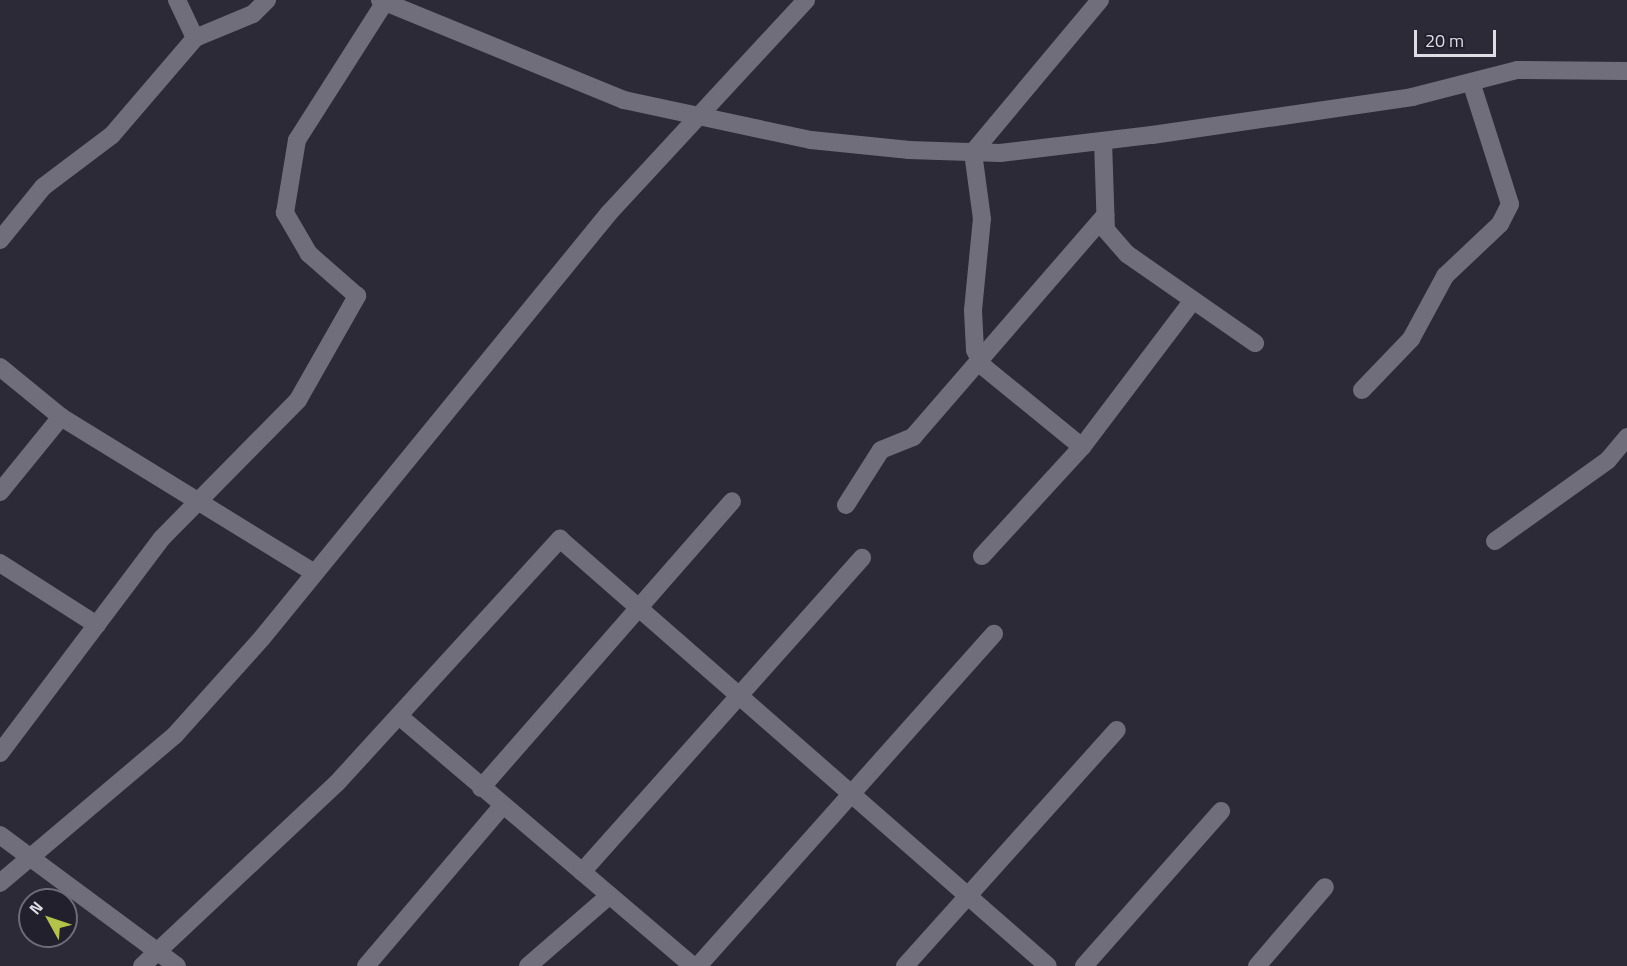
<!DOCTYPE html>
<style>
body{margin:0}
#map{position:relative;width:1627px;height:966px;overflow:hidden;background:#2c2a36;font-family:"Titillium Web",sans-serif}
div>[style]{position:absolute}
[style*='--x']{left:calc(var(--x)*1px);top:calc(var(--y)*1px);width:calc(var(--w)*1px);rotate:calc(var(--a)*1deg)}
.minor>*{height:18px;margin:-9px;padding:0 9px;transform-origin:9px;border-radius:9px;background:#716e7c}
span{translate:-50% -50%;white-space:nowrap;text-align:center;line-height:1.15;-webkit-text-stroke:6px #22202c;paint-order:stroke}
.north{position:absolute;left:18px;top:888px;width:60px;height:60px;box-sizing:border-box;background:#22202c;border:2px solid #6d6c76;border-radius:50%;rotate:310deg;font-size:16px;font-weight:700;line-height:24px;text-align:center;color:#dedde5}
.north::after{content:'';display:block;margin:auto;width:21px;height:27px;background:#b5c249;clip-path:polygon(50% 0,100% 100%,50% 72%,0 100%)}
.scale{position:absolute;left:1414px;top:30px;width:82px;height:27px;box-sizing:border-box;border:3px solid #dedde5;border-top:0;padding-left:8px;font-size:18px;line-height:21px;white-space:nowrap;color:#dedde5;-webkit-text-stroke:4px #22202c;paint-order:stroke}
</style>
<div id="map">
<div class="minor">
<i style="--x:177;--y:0;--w:42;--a:64.7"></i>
<i style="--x:380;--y:0;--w:264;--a:22.3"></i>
<i style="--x:624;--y:100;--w:191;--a:12.1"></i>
<i style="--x:811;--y:140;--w:99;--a:5.8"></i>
<i style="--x:909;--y:150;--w:91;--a:1.9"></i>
<i style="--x:1000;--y:153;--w:153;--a:-6.8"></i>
<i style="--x:1152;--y:135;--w:263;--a:-8.3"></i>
<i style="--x:1412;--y:97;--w:108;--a:-14.4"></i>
<i style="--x:1517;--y:70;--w:110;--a:0.5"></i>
<i style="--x:1103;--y:141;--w:89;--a:88.1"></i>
<i style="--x:1106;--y:230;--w:32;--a:49"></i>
<i style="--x:1127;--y:254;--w:156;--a:34.8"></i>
<i style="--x:0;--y:240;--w:68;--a:-50.9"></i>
<i style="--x:43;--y:187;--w:86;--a:-37"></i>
<i style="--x:112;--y:135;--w:128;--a:-49.4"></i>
<i style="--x:195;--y:38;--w:63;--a:-22.5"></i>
<i style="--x:253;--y:14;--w:20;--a:-45"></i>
<i style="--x:0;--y:367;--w:79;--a:39.3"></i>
<i style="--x:61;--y:417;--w:298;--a:31.6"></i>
<i style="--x:1362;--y:390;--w:71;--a:-46.1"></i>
<i style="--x:1411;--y:339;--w:72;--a:-61.6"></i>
<i style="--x:1445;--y:276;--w:76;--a:-43.4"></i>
<i style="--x:1500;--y:224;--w:22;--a:-63"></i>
<i style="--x:1510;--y:204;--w:128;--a:-107.7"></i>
<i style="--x:1082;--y:447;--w:127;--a:-140.8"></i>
<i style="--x:984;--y:367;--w:19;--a:-118"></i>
<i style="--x:975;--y:350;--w:40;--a:-92.9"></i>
<i style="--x:973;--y:310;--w:91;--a:-84.4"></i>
<i style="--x:982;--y:219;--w:68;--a:-97.7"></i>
<i style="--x:973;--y:152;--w:198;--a:-50.1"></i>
<i style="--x:0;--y:492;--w:97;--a:-50.9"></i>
<i style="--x:846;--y:505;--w:65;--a:-57.5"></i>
<i style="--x:881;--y:450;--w:35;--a:-22"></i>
<i style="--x:913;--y:437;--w:294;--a:-49.1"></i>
<i style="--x:1495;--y:541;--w:139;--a:-35.6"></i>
<i style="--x:1608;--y:460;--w:30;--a:-50"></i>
<i style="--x:982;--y:556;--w:148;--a:-47.5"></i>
<i style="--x:1082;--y:447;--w:184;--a:-52.9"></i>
<i style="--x:0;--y:563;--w:115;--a:32.6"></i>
<i style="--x:399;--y:716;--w:386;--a:40.4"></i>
<i style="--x:0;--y:753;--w:269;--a:-53"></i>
<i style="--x:162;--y:538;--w:194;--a:-45.4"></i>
<i style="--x:298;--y:400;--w:120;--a:-60.4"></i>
<i style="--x:357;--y:296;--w:64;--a:-138.8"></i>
<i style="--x:309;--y:254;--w:48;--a:-120.3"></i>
<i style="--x:285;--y:213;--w:74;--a:-80.7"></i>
<i style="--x:297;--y:140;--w:164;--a:-57.5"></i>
<i style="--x:481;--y:788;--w:381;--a:-48.8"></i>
<i style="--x:0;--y:835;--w:220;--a:36.5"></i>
<i style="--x:582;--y:872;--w:421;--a:-48.3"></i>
<i style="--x:0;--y:883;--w:229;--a:-40.2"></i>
<i style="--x:175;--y:735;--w:130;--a:-48.1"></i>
<i style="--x:262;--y:638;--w:549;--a:-50.77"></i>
<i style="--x:609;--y:213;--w:290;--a:-47.2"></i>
<i style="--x:142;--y:966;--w:267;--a:-43.2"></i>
<i style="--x:337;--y:783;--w:331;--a:-47.6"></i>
<i style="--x:560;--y:539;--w:648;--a:41.19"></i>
<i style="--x:366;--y:966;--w:210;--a:-49.6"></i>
<i style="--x:528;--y:966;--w:108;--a:-40.9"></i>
<i style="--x:698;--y:966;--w:445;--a:-48.3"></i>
<i style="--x:905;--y:966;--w:317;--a:-48.1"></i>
<i style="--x:1084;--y:966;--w:207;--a:-48.5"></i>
<i style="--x:1257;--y:966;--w:104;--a:-49.3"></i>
</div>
<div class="north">N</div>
<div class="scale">20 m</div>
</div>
